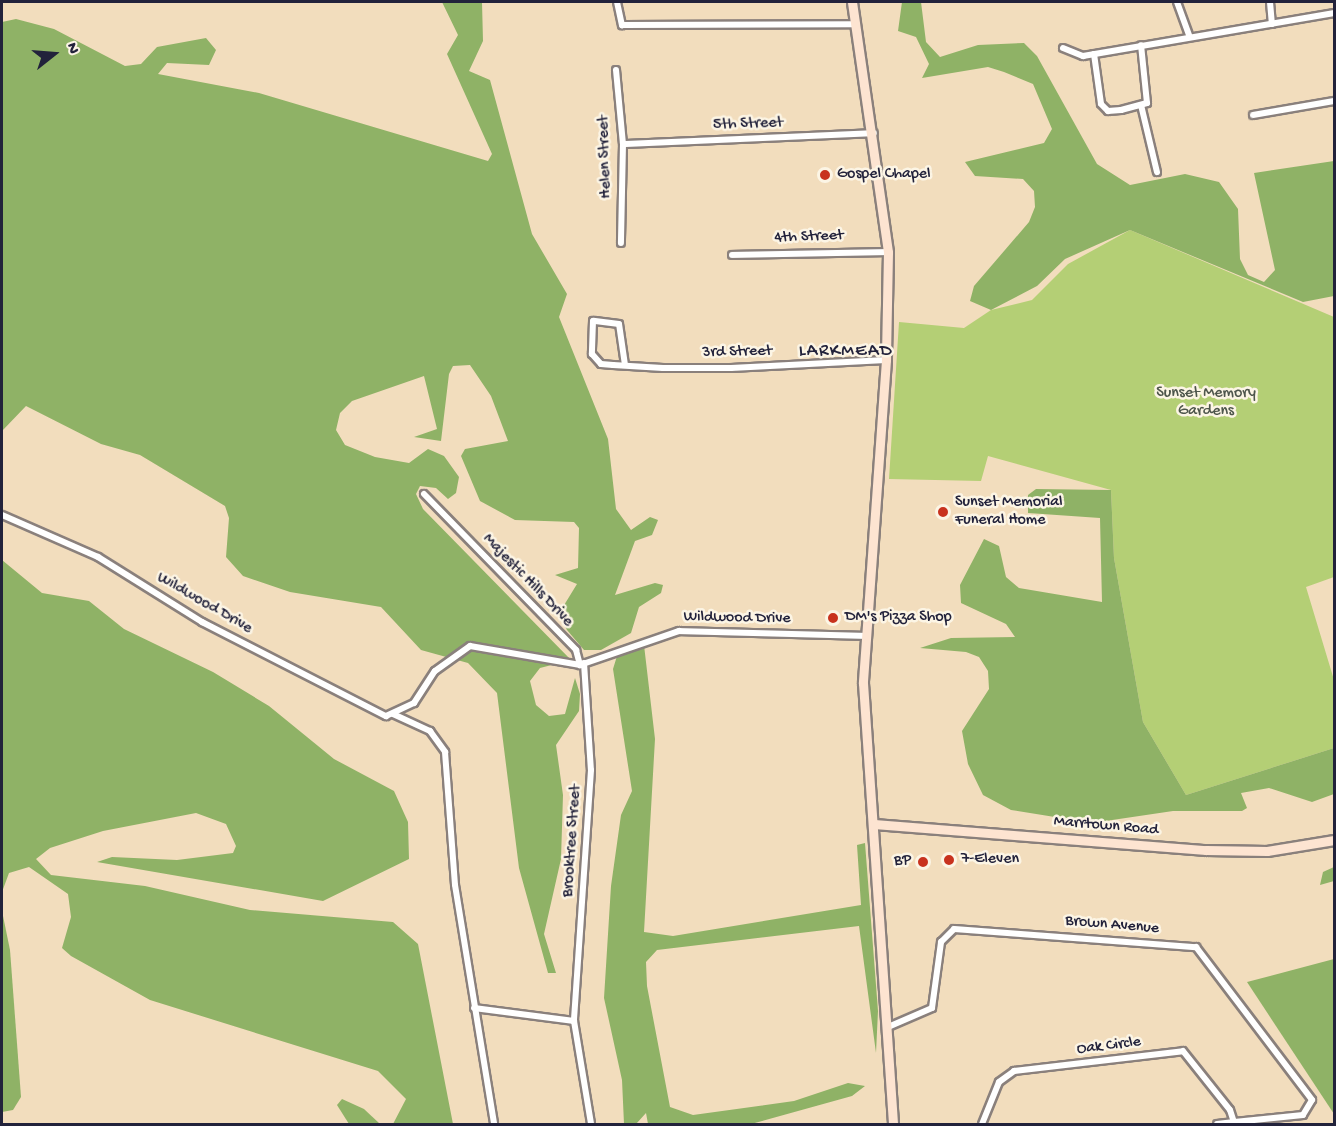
<!DOCTYPE html>
<style>
body{margin:0}
#map{position:relative;width:1336px;height:1126px;overflow:hidden;background:#f2ddbd;font-family:"Gochi Hand",sans-serif}
div>[style]{position:absolute}
[style*='--x']{left:calc(var(--x)*1px);top:calc(var(--y)*1px);width:calc(var(--w)*1px);rotate:calc(var(--a)*1deg)}
.green>*{inset:0;background:#b4cf75}
.forest>*{inset:0;background:#8fb266}
.roads{filter:drop-shadow(2px 0 #8a807c) drop-shadow(-2px 0 #8a807c) drop-shadow(0 2px #8a807c) drop-shadow(0 -2px #8a807c)}
.street>*{height:6px;margin:-3px;padding:0 3px;transform-origin:3px;border-radius:3px;background:#fff}
.secondary>*{height:9px;margin:-4.5px;padding:0 4.5px;transform-origin:4.5px;border-radius:4.5px;background:#fde4d1}
.dots>*{width:16px;height:16px;translate:-50% -50%;box-sizing:border-box;border:3px solid #fcf5e5;border-radius:50%}
span{translate:-50% -50%;white-space:nowrap;text-align:center;line-height:1.15;-webkit-text-stroke:5px #fcf5e5;paint-order:stroke}
.street-label{font-size:16px;color:#22223b}
.poi-label{font-size:16px;color:#22223b}
.left{translate:0 -50%;text-align:left}
.right{translate:-100% -50%;text-align:right}
.park-label{font-size:16px;color:#4e564c}
.neighbourhood-label{font-size:18px;color:#22223b;letter-spacing:1.5px}
.frame{position:absolute;inset:0;border:3px solid #22223b;pointer-events:none}
.north{position:absolute;left:24px;top:24px;width:60px;height:60px;-webkit-text-stroke:4px #fcf5e5;paint-order:stroke;rotate:73deg;font-size:16px;font-weight:700;line-height:24px;text-align:center;color:#22223b}
.north::after{content:'';display:block;margin:auto;width:21px;height:27px;background:#22223b;clip-path:polygon(50% 0,100% 100%,50% 72%,0 100%)}
</style>
<div id="map">
<div class="green">
<i style="clip-path:polygon(1130px 230px,1334px 317px,1334px 577px,1306px 587px,1334px 680px,1334px 748px,1186px 795px,1143px 722px,1114px 558px,1111px 490px,988px 456px,981px 481px,889px 479px,899px 322px,964px 328px,991px 310px,1032px 300px,1068px 264px)"></i>
</div>
<div class="forest">
<i style="clip-path:polygon(442px 2px,482px 2px,483px 41px,469px 71px,490px 80px,532px 234px,567px 294px,559px 317px,608px 439px,616px 509px,631px 530px,650px 517px,658px 520px,652px 535px,635px 541px,615px 595px,655px 583px,663px 585px,661px 593px,639px 607px,631px 633px,601px 650px,584px 650px,567px 630px,558px 615px,577px 584px,555px 575px,578px 568px,579px 528px,574px 522px,515px 520px,480px 501px,461px 456px,465px 449px,508px 441px,491px 396px,470px 365px,453px 366px,449px 374px,441px 441px,414px 437px,437px 429px,424px 376px,352px 401px,340px 413px,336px 430px,345px 445px,375px 457px,409px 463px,428px 449px,444px 456px,459px 477px,456px 493px,448px 499px,436px 488px,420px 486px,416px 494px,423px 509px,571px 660px,540px 668px,530px 681px,536px 705px,549px 716px,565px 714px,575px 678px,580px 694px,579px 711px,556px 745px,563px 795px,561px 859px,544px 934px,556px 973px,548px 973px,519px 868px,497px 693px,468px 663px,421px 650px,381px 607px,290px 592px,243px 576px,226px 557px,229px 518px,225px 506px,140px 455px,101px 444px,26px 406px,2px 431px,2px 22px,16px 19px,54px 29px,125px 66px,141px 64px,157px 47px,206px 38px,216px 50px,209px 65px,167px 63px,158px 74px,259px 93px,488px 161px,492px 154px,447px 54px,458px 35px)"></i>
<i style="clip-path:polygon(902px 2px,921px 2px,926px 42px,940px 57px,978px 45px,1024px 43px,1037px 56px,1097px 164px,1130px 185px,1185px 174px,1219px 182px,1238px 209px,1240px 259px,1248px 275px,1264px 282px,1275px 270px,1254px 173px,1334px 161px,1334px 296px,1303px 302px,1130px 230px,1065px 259px,1037px 286px,991px 310px,970px 301px,974px 286px,1029px 222px,1035px 207px,1034px 191px,1023px 179px,975px 176px,965px 162px,1044px 143px,1052px 129px,1033px 84px,1004px 72px,988px 67px,922px 78px,929px 64px,916px 37px,898px 31px)"></i>
<i style="clip-path:polygon(1036px 489px,1111px 490px,1114px 558px,1143px 722px,1186px 795px,1334px 748px,1334px 794px,1312px 802px,1269px 788px,1241px 793px,1247px 808px,1242px 811px,1173px 811px,1092px 823px,1011px 810px,983px 795px,968px 764px,962px 731px,989px 689px,988px 671px,979px 657px,966px 652px,920px 648px,951px 638px,1015px 637px,1006px 624px,961px 603px,960px 585px,984px 539px,999px 546px,1006px 577px,1019px 588px,1102px 602px,1100px 518px,1028px 513px,1028px 495px)"></i>
<i style="clip-path:polygon(2px 560px,42px 593px,89px 601px,124px 629px,213px 672px,269px 706px,334px 759px,394px 791px,408px 822px,409px 859px,323px 901px,97px 862px,112px 857px,177px 860px,233px 853px,236px 846px,226px 824px,196px 813px,103px 831px,50px 848px,36px 859px,51px 875px,145px 886px,250px 910px,393px 922px,418px 944px,453px 1124px,393px 1124px,406px 1099px,378px 1071px,150px 1000px,71px 956px,62px 948px,71px 917px,68px 894px,29px 867px,9px 873px,2px 892px)"></i>
<i style="clip-path:polygon(644px 645px,655px 739px,644px 932px,673px 936px,861px 905px,857px 845px,865px 843px,878px 1011px,876px 1053px,859px 926px,657px 950px,646px 962px,647px 986px,670px 1107px,693px 1115px,794px 1101px,848px 1083px,865px 1086px,852px 1096px,751px 1124px,648px 1124px,646px 1113px,636px 1124px,624px 1124px,622px 1080px,604px 998px,611px 886px,621px 815px,632px 791px,613px 669px,617px 656px)"></i>
<i style="clip-path:polygon(1334px 867px,1334px 881px,1320px 885px,1323px 872px)"></i>
<i style="clip-path:polygon(2px 911px,10px 950px,21px 1097px,13px 1110px,2px 1112px)"></i>
<i style="clip-path:polygon(1334px 959px,1334px 1114px,1247px 982px)"></i>
<i style="clip-path:polygon(342px 1099px,364px 1109px,380px 1124px,349px 1124px,337px 1105px)"></i>
</div>
<div class="roads">
<div class="street">
<i style="--x:617;--y:2;--w:24;--a:78"></i>
<i style="--x:622;--y:25;--w:234;--a:-0.2"></i>
<i style="--x:1177;--y:2;--w:37;--a:70"></i>
<i style="--x:1270;--y:2;--w:22;--a:85"></i>
<i style="--x:1063;--y:48;--w:22;--a:22"></i>
<i style="--x:1083;--y:56;--w:255;--a:-9.7"></i>
<i style="--x:1094;--y:54;--w:50;--a:82"></i>
<i style="--x:1101;--y:104;--w:10;--a:45"></i>
<i style="--x:1108;--y:111;--w:13;--a:-4"></i>
<i style="--x:1121;--y:110;--w:27;--a:-15"></i>
<i style="--x:1147;--y:103;--w:58;--a:-95.9"></i>
<i style="--x:616;--y:70;--w:74;--a:84.6"></i>
<i style="--x:623;--y:144;--w:99;--a:91.2"></i>
<i style="--x:1141;--y:105;--w:69;--a:76.6"></i>
<i style="--x:1253;--y:115;--w:82;--a:-9.8"></i>
<i style="--x:623;--y:144;--w:251;--a:-2.5"></i>
<i style="--x:732;--y:255;--w:156;--a:-1.1"></i>
<i style="--x:625;--y:365;--w:41;--a:-98.3"></i>
<i style="--x:619;--y:324;--w:26;--a:-173"></i>
<i style="--x:593;--y:321;--w:33;--a:92"></i>
<i style="--x:592;--y:354;--w:13;--a:48"></i>
<i style="--x:601;--y:364;--w:12;--a:5"></i>
<i style="--x:613;--y:365;--w:50;--a:3.4"></i>
<i style="--x:663;--y:368;--w:68;--a:0"></i>
<i style="--x:731;--y:368;--w:155;--a:-3"></i>
<i style="--x:424;--y:494;--w:218;--a:45.7"></i>
<i style="--x:576;--y:650;--w:16;--a:75"></i>
<i style="--x:2;--y:515;--w:105;--a:23.6"></i>
<i style="--x:98;--y:557;--w:123;--a:32"></i>
<i style="--x:202;--y:622;--w:207;--a:27.1"></i>
<i style="--x:386;--y:716;--w:31;--a:-25"></i>
<i style="--x:414;--y:703;--w:38;--a:-57"></i>
<i style="--x:435;--y:671;--w:43;--a:-35.5"></i>
<i style="--x:470;--y:646;--w:112;--a:9.8"></i>
<i style="--x:580;--y:665;--w:105;--a:-19"></i>
<i style="--x:679;--y:631;--w:187;--a:1.5"></i>
<i style="--x:584;--y:663;--w:107;--a:86.3"></i>
<i style="--x:591;--y:770;--w:252;--a:93.9"></i>
<i style="--x:574;--y:1021;--w:104;--a:80.6"></i>
<i style="--x:393;--y:714;--w:41;--a:24.7"></i>
<i style="--x:430;--y:731;--w:26;--a:54"></i>
<i style="--x:445;--y:752;--w:133;--a:85.7"></i>
<i style="--x:455;--y:885;--w:242;--a:80.7"></i>
<i style="--x:474;--y:1008;--w:101;--a:7.4"></i>
<i style="--x:888;--y:1027;--w:48;--a:-23.4"></i>
<i style="--x:932;--y:1008;--w:67;--a:-82.2"></i>
<i style="--x:941;--y:942;--w:18;--a:-45"></i>
<i style="--x:954;--y:929;--w:243;--a:4.3"></i>
<i style="--x:1196;--y:947;--w:192;--a:52.8"></i>
<i style="--x:1312;--y:1100;--w:17;--a:121"></i>
<i style="--x:1303;--y:1115;--w:69;--a:174.2"></i>
<i style="--x:982;--y:1124;--w:45;--a:-68"></i>
<i style="--x:999;--y:1082;--w:19;--a:-36"></i>
<i style="--x:1014;--y:1071;--w:170;--a:-6.7"></i>
<i style="--x:1183;--y:1051;--w:75;--a:51.5"></i>
<i style="--x:1230;--y:1110;--w:13;--a:72"></i>
<i style="--x:1234;--y:1122;--w:17;--a:173"></i>
</div>
<div class="secondary">
<i style="--x:852;--y:2;--w:253;--a:81.8"></i>
<i style="--x:888;--y:252;--w:108;--a:91.1"></i>
<i style="--x:886;--y:360;--w:324;--a:94.1"></i>
<i style="--x:863;--y:683;--w:442;--a:86.1"></i>
<i style="--x:874;--y:824;--w:333;--a:4.5"></i>
<i style="--x:1206;--y:850;--w:61;--a:0.9"></i>
<i style="--x:1267;--y:851;--w:68;--a:-9.3"></i>
</div>
</div>
<div class="dots">
<i style="left:825px;top:175px;background:#c8321e"></i>
<i style="left:943px;top:512px;background:#c8321e"></i>
<i style="left:833px;top:618px;background:#c8321e"></i>
<i style="left:949px;top:860px;background:#c8321e"></i>
<i style="left:923px;top:862px;background:#c8321e"></i>
</div>
<div class="street-label">
<span style="left:748px;top:125px;rotate:-2deg">5th Street</span>
<span style="left:606px;top:157px;rotate:-92deg">Helen Street</span>
<span style="left:809px;top:238px;rotate:-2deg">4th Street</span>
<span style="left:737px;top:353px;rotate:-1deg">3rd Street</span>
<span style="left:527px;top:581px;rotate:46deg">Majestic Hills Drive</span>
<span style="left:204px;top:604px;rotate:30deg">Wildwood Drive</span>
<span style="left:737px;top:619px;rotate:1deg">Wildwood Drive</span>
<span style="left:1106px;top:827px;rotate:5deg">Marrtown Road</span>
<span style="left:573px;top:841px;rotate:-86deg">Brooktree Street</span>
<span style="left:1112px;top:926px;rotate:5deg">Brown Avenue</span>
<span style="left:1109px;top:1047px;rotate:-7deg">Oak Circle</span>
</div>
<div class="poi-label">
<span class="left" style="left:837px;top:175px">Gospel Chapel</span>
<span class="left" style="left:955px;top:512px">Sunset Memorial<br>Funeral Home</span>
<span class="left" style="left:845px;top:618px">DM's Pizza Shop</span>
<span class="left" style="left:961px;top:860px">7-Eleven</span>
<span class="right" style="left:911px;top:862px">BP</span>
</div>
<div class="park-label">
<span style="left:1206px;top:403px">Sunset Memory<br>Gardens</span>
</div>
<div class="neighbourhood-label">
<span style="left:846px;top:352px">LARKMEAD</span>
</div>
<div class="frame"></div>
<div class="north">N</div>
</div>
